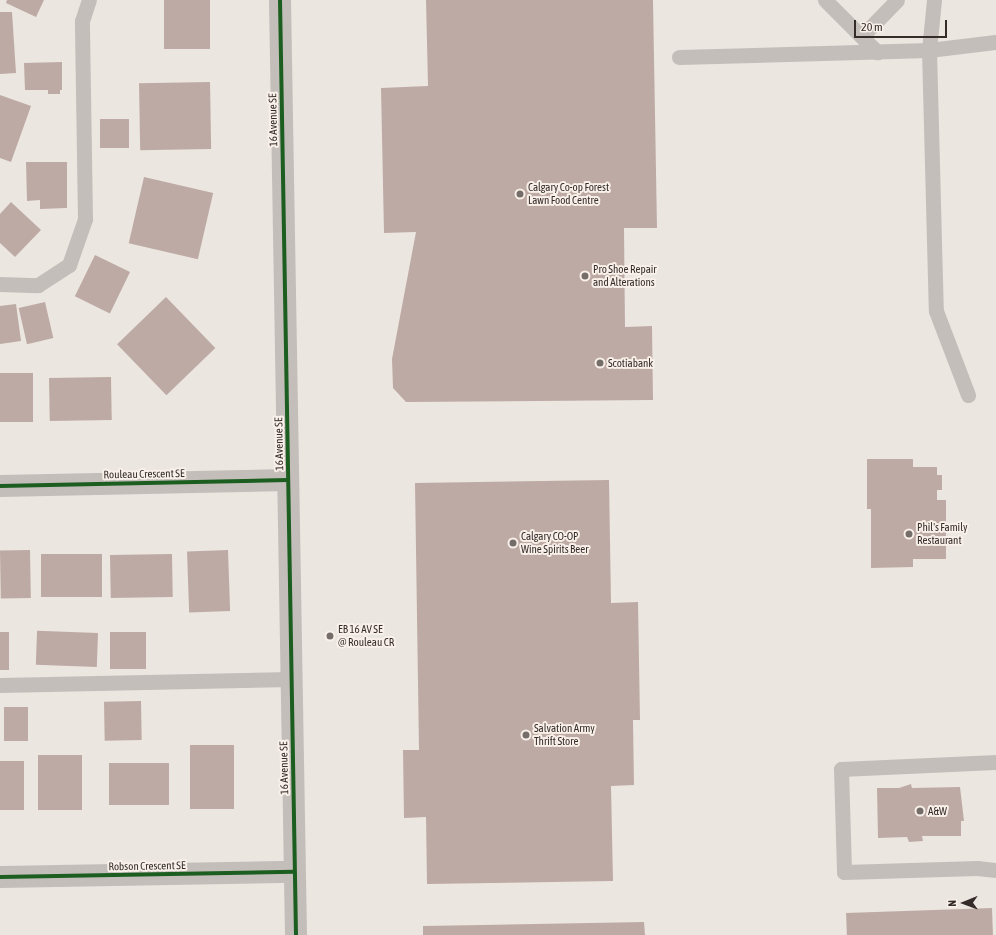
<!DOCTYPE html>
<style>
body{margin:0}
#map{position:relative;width:996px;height:935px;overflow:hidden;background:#ece6e1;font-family:"Asap Condensed",sans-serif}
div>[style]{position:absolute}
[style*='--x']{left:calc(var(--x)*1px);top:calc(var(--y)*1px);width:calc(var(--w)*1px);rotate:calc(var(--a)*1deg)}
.building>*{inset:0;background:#beaaa4;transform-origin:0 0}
.lane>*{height:15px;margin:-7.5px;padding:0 7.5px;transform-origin:7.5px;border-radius:7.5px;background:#c4beba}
.street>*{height:22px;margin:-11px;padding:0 11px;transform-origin:11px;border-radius:11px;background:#c4beba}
.cycleway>*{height:4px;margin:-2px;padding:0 2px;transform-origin:2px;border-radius:2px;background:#1b5e20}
.dots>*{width:11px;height:11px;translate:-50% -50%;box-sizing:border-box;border:2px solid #f8f0e9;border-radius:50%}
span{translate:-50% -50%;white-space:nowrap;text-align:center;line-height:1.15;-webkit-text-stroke:4px #f8f0e9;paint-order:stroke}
.street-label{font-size:11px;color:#352c29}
.poi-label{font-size:11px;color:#352c29}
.left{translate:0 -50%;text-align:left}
.north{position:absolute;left:944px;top:883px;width:40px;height:40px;-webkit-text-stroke:3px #f8f0e9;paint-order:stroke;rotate:269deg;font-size:11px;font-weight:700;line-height:16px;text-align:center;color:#352c29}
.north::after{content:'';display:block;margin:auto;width:14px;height:18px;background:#352c29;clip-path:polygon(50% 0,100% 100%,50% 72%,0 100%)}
.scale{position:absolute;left:854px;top:20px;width:93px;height:18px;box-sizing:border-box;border:2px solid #352c29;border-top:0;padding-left:5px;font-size:12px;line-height:14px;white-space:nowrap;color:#352c29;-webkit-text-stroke:3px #f8f0e9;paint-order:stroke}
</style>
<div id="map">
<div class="building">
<i style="clip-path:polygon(7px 0,44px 0,36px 17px,6px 3px)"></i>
<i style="left:164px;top:0;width:46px;height:49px"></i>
<i style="clip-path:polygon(426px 0,653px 0,657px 228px,624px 228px,625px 327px,652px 326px,653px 400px,406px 402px,393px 388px,392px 359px,416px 232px,384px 233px,381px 88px,428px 86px)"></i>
<i style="clip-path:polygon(0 12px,12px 12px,16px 73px,0 74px)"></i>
<i style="clip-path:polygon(62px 62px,62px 90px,60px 90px,60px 94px,48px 94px,48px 90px,25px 90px,24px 63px)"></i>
<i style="left:210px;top:82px;width:67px;height:71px;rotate:89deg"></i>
<i style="clip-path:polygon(0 95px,31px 106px,11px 162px,0 158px)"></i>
<i style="left:100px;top:119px;width:29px;height:29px"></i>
<i style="clip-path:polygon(26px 162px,67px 162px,67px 208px,40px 209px,40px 200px,27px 201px)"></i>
<i style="left:144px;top:177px;width:71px;height:68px;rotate:13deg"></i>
<i style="clip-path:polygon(11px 202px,41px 230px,15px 257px,0 243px,0 214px)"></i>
<i style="left:95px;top:255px;width:39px;height:46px;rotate:26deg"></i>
<i style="left:166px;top:297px;width:71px;height:68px;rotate:46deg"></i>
<i style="left:45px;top:302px;width:37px;height:27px;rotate:77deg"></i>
<i style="clip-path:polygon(16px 304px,21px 341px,0 344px,0 306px)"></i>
<i style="left:0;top:373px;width:33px;height:49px"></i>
<i style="left:111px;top:377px;width:43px;height:62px;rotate:89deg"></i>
<i style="clip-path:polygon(867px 459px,913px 459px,913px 467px,937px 467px,937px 475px,942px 475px,942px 490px,937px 490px,937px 500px,946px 500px,946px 559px,913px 559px,913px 567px,871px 568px,871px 509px,867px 509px)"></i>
<i style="clip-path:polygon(609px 480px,611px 603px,638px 602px,640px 720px,633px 720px,634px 785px,611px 786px,613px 881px,427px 884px,426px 817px,404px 818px,403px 750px,419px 750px,415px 483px)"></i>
<i style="left:30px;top:550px;width:48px;height:30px;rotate:89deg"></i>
<i style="left:228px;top:550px;width:61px;height:41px;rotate:88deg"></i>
<i style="left:102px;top:554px;width:43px;height:61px;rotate:90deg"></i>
<i style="left:172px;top:554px;width:43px;height:62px;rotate:89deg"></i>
<i style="left:0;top:632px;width:9px;height:38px"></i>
<i style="left:110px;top:632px;width:36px;height:37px"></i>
<i style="left:98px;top:633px;width:34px;height:61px;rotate:92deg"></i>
<i style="left:141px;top:701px;width:39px;height:37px;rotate:89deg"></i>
<i style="left:4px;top:707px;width:24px;height:34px"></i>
<i style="left:190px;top:745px;width:44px;height:64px"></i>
<i style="left:82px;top:755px;width:55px;height:44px;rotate:90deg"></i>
<i style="left:0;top:761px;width:24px;height:49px"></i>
<i style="left:109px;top:763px;width:60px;height:42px"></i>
<i style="clip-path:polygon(911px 784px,912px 788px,960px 787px,964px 821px,961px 821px,961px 836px,922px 836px,923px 841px,909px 842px,907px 837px,878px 838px,877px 788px,899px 788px)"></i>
<i style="left:992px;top:908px;width:27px;height:146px;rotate:88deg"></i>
<i style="clip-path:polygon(644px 922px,645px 935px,423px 935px,423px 926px)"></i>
</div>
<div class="lane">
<i style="--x:825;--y:0;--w:74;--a:45"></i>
<i style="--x:934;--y:0;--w:50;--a:95.7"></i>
<i style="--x:929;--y:50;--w:261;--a:88.5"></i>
<i style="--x:936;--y:311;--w:90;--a:69.1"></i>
<i style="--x:862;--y:36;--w:50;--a:-45.8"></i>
<i style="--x:679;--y:57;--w:250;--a:-1.6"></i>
<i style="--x:929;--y:50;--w:67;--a:-6.8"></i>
<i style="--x:0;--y:284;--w:38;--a:2"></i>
<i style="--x:38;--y:285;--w:37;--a:-33"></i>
<i style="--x:69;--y:265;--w:49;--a:-70.8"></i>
<i style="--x:85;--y:219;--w:198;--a:-90.9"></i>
<i style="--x:82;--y:21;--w:22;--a:-72"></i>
<i style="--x:0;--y:685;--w:292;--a:-1.2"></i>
<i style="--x:996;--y:762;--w:155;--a:177.4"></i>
<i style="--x:841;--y:769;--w:103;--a:88.3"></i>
<i style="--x:844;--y:872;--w:133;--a:-1.7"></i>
<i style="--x:977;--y:868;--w:19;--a:6"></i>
</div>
<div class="street">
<i style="--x:280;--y:0;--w:935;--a:89.02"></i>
<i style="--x:0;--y:486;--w:288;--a:-1.2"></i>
<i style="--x:0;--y:877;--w:294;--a:-1"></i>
</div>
<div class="cycleway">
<i style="--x:280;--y:0;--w:935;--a:89.02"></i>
<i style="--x:0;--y:486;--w:288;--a:-1.2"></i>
<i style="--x:0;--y:877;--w:294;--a:-1"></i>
</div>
<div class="dots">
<i style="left:520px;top:194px;background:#756d69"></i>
<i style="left:585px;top:276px;background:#756d69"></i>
<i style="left:600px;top:363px;background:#756d69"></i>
<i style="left:909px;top:534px;background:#756d69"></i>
<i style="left:513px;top:543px;background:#756d69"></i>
<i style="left:330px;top:636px;background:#756d69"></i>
<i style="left:526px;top:735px;background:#756d69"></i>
<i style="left:920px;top:811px;background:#756d69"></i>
</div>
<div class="street-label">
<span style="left:273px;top:120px;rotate:-91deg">16 Avenue SE</span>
<span style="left:279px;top:444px;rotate:-91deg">16 Avenue SE</span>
<span style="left:144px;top:474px;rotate:-1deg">Rouleau Crescent SE</span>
<span style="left:284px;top:768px;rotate:-91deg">16 Avenue SE</span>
<span style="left:147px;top:866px;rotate:-1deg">Robson Crescent SE</span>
</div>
<div class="poi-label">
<span class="left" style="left:528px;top:194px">Calgary Co-op Forest<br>Lawn Food Centre</span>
<span class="left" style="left:593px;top:276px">Pro Shoe Repair<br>and Alterations</span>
<span class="left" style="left:608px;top:363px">Scotiabank</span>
<span class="left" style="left:917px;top:534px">Phil's Family<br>Restaurant</span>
<span class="left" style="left:521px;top:543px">Calgary CO-OP<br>Wine Spirits Beer</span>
<span class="left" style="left:338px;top:636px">EB 16 AV SE<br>@ Rouleau CR</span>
<span class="left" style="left:534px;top:735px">Salvation Army<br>Thrift Store</span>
<span class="left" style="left:928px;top:811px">A&amp;W</span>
</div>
<div class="north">N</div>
<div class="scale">20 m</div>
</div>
